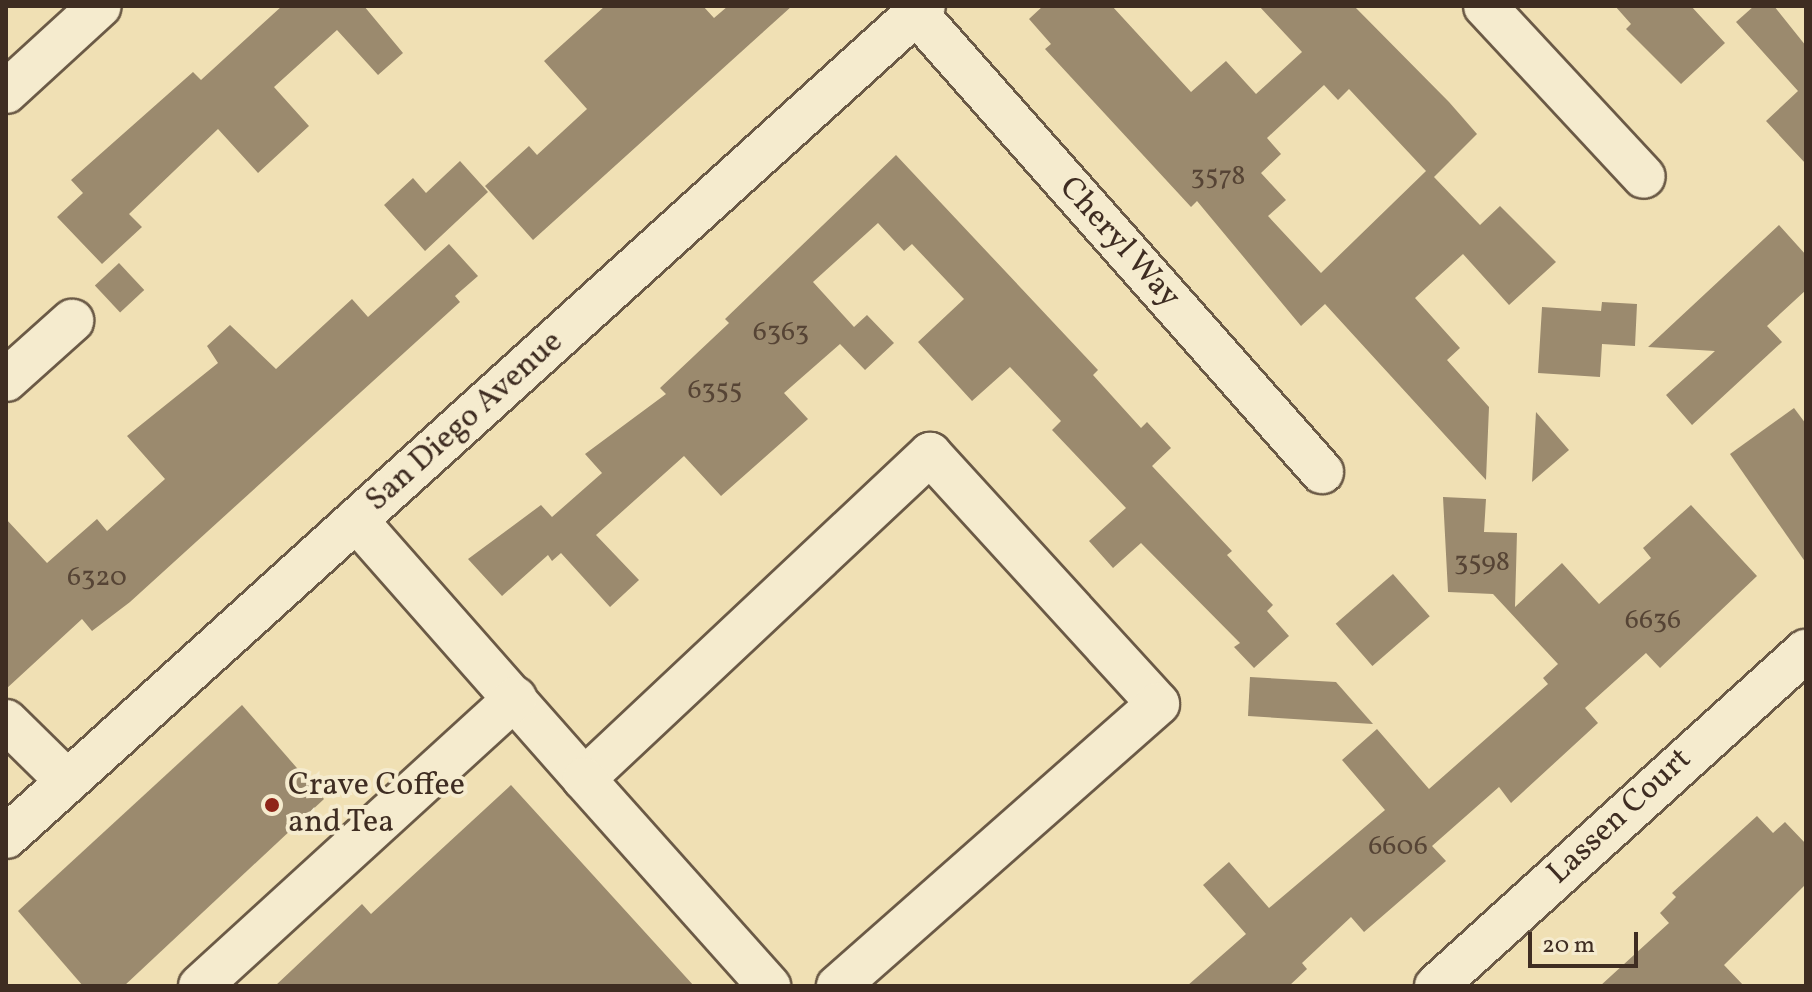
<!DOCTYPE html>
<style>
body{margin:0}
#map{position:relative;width:1812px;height:992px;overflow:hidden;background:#f0e0b4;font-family:Vollkorn,serif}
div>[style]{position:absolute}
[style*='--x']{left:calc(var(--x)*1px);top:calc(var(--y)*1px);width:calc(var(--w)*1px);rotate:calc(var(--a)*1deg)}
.building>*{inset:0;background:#9b8a6e;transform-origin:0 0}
.roads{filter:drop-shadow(2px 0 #6b5a46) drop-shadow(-2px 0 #6b5a46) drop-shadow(0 2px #6b5a46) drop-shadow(0 -2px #6b5a46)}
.minor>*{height:42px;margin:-21px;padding:0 21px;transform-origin:21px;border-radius:21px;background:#f5ebce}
.dots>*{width:22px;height:22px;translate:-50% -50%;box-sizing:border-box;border:4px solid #f5ebce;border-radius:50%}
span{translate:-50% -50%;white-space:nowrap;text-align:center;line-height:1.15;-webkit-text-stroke:8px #f5ebce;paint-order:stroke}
.number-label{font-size:28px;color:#564435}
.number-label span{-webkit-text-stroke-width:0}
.street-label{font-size:32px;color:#3f2d22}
.poi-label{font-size:32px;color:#3f2d22}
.left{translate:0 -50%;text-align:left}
.frame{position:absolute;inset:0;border:8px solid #3f2d22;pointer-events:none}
.scale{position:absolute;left:1528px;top:932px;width:110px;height:36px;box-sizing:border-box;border:4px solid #3f2d22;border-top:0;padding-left:10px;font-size:24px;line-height:28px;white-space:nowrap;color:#3f2d22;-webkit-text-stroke:6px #f5ebce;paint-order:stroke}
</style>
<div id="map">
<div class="building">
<i style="clip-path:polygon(282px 6px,364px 6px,403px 53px,378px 75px,337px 30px,274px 87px,309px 126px,258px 173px,218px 129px,129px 214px,142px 227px,102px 264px,57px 217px,83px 193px,71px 180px,193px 72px,201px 80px)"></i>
<i style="clip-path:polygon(605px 6px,703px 6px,714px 18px,728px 6px,792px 6px,533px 240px,485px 186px,529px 146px,537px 155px,587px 109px,544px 61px)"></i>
<i style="clip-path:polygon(evenodd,1043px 6px,1112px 6px,1191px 92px,1226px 61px,1256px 94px,1302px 52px,1259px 6px,1354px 6px,1449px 102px,1477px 134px,1434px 177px,1480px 225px,1500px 206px,1556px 262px,1509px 305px,1463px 254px,1415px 298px,1460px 348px,1447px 360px,1489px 407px,1486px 480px,1325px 304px,1301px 326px,1197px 201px,1191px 207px,1045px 49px,1051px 44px,1029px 19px,1043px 6px,1324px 85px,1338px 100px,1349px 89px,1426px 171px,1321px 273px,1268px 216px,1286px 200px,1261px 173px,1281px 154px,1267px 138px,1324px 85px)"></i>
<i style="clip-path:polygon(1615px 6px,1691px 6px,1725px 43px,1681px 84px,1626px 29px,1631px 24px)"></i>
<i style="clip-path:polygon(1754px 6px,1774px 6px,1806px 46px,1806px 164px,1766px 121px,1798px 91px,1736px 22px)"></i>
<i style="clip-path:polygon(896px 155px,1098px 370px,1093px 375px,1141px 428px,1147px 422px,1171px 448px,1152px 466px,1232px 551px,1227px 555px,1273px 605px,1267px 611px,1289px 636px,1254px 668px,1234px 647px,1240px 643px,1141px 543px,1113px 568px,1089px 541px,1126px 508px,1052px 430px,1061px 421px,1010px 367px,972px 401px,918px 342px,964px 299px,912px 244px,904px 251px,878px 223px,813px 282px,854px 327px,867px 315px,894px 343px,865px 370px,840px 344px,784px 393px,808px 419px,721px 496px,684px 456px,596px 535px,639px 580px,610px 607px,561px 553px,552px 561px,548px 555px,502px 596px,468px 559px,541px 505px,552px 517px,602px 473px,585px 454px,666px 394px,660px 388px,729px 323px,725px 319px)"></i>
<i style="clip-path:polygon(460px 161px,488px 192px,425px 251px,384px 205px,413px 178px,426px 193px)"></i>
<i style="clip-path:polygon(1779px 225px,1806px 255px,1806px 290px,1767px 326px,1782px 342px,1692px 425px,1666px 395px,1715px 351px,1648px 347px)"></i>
<i style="clip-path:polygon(449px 244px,478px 276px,455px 296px,460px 302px,130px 602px,92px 631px,82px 619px,6px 689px,6px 519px,47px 563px,97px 519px,107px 531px,165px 479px,127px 436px,218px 363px,207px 346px,230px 325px,276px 369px,352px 299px,368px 317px)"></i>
<i style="left:119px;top:263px;width:37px;height:33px;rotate:47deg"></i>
<i style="clip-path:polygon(1602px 302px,1637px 304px,1635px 346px,1602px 344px,1600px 377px,1538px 373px,1542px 307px,1601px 311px)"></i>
<i style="clip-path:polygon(1794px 408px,1806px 424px,1806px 563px,1730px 454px)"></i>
<i style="clip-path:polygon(1536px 412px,1569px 450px,1532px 482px)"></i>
<i style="clip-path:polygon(1443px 497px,1486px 499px,1484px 532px,1517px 533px,1515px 607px,1562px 563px,1599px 604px,1651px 558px,1643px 548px,1691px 505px,1757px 576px,1660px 668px,1646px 653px,1585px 708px,1598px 723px,1511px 803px,1499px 787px,1432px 846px,1446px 861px,1364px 932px,1351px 917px,1302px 963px,1307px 969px,1289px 986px,1187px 986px,1246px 934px,1203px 885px,1229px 862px,1269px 908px,1385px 810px,1342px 760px,1377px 729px,1429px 789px,1548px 684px,1543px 678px,1558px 664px,1493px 594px,1448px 592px)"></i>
<i style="left:1393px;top:574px;width:56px;height:76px;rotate:49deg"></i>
<i style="clip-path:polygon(1250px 677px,1336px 682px,1373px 724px,1248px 716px)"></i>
<i style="clip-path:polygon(242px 705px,324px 799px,124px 986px,83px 986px,18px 911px)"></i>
<i style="clip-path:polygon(511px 785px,694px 986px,275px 986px,362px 904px,371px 914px)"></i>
<i style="clip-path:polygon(1757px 816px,1773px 833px,1785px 822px,1806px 844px,1806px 884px,1724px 965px,1744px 986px,1600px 986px,1669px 923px,1660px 913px,1676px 897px,1672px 893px)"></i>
</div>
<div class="roads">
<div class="minor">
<i style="--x:1485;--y:6;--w:233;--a:47.1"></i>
<i style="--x:916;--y:13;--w:613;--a:48.51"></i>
<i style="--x:6;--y:92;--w:127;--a:-42.5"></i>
<i style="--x:6;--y:380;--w:89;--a:-41.8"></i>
<i style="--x:356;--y:520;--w:345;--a:48.6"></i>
<i style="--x:584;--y:779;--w:475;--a:-43.2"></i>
<i style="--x:930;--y:454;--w:338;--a:47.6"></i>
<i style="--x:1158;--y:704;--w:427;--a:138.6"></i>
<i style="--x:6;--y:721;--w:86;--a:44.5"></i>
<i style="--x:584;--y:779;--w:278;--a:48.2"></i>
<i style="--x:6;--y:837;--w:1238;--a:-42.15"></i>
<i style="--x:200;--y:986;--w:427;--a:-42.4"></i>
<i style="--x:1436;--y:986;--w:499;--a:-42.2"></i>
</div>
</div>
<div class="dots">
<i style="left:272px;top:805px;background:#8f2418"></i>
</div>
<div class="number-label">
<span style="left:1218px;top:177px">3578</span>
<span style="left:781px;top:333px">6363</span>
<span style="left:715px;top:391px">6355</span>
<span style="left:1482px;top:563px">3598</span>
<span style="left:97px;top:578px">6320</span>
<span style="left:1653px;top:621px">6636</span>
<span style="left:1398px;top:847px">6606</span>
</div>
<div class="street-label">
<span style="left:1119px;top:243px;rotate:48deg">Cheryl Way</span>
<span style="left:465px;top:422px;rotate:-42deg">San Diego Avenue</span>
<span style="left:1620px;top:817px;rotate:-43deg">Lassen Court</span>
</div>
<div class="poi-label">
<span class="left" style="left:288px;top:805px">Crave Coffee<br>and Tea</span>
</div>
<div class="frame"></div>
<div class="scale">20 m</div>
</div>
